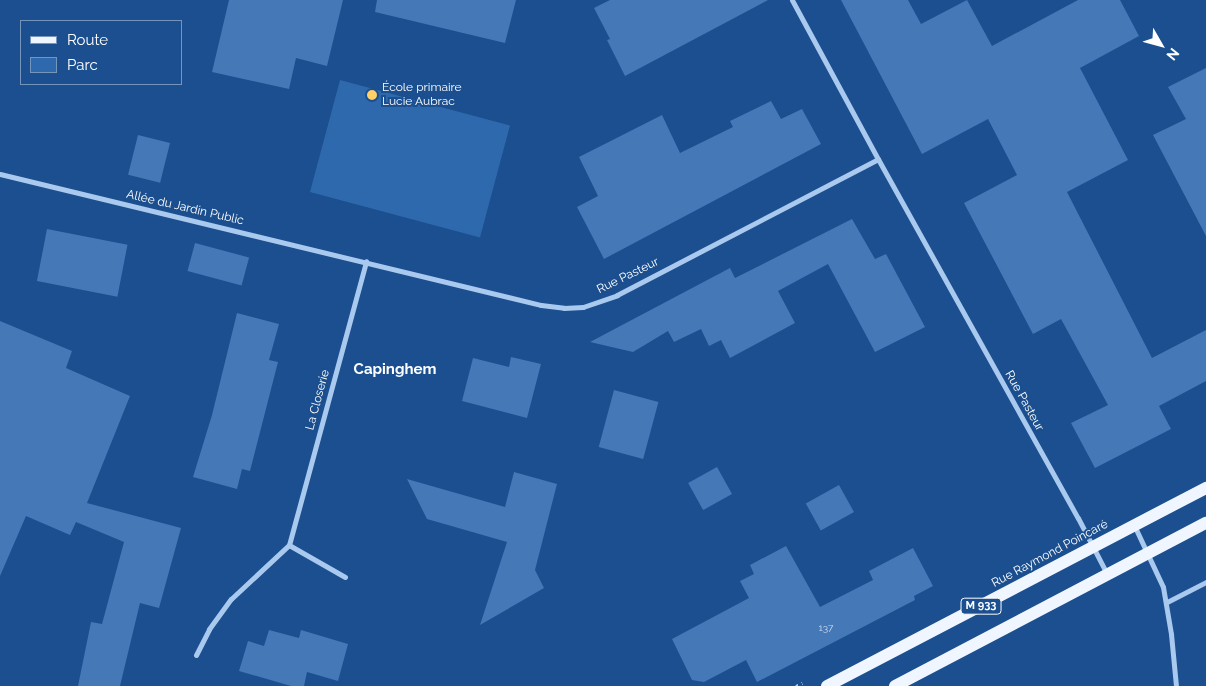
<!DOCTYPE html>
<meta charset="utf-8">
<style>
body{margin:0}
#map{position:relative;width:1206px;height:686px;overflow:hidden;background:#1b4f8f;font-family:Raleway,sans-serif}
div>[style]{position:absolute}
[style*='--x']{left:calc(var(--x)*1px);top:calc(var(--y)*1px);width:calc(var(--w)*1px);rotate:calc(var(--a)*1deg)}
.green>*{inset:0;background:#2e69ad;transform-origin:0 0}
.building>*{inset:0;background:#4478b7;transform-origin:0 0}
.path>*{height:3px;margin-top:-1.5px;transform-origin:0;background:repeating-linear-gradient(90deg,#a9c9ee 0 2.5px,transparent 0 6.5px)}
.street>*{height:5px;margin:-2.5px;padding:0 2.5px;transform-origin:2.5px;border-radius:2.5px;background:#a9c9ee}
.primary>*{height:12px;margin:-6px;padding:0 6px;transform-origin:6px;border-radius:6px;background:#f0f6ff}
.dots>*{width:14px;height:14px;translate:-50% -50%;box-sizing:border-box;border:2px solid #1b4f8f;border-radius:50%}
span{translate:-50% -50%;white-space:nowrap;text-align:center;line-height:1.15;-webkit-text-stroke:4px #1b4f8f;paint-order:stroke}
.number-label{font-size:10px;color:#d0dded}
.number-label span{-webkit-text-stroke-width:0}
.shield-label span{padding:1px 4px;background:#1b4f8f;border:1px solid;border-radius:4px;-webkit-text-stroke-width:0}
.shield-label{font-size:11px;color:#fff;font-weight:700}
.poi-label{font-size:12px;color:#fff}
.left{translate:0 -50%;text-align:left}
.street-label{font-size:12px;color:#fff}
.quarter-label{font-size:15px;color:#fff;font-weight:700}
.legend{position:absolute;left:20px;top:20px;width:162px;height:65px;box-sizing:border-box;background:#1b4f8f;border:1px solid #7695bc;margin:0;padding:6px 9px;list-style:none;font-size:15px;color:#fff}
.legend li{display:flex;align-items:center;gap:10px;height:25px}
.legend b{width:25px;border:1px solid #7695bc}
.north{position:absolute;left:1136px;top:20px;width:50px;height:50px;-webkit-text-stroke:4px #1b4f8f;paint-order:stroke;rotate:128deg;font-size:14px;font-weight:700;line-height:20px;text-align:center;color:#fff}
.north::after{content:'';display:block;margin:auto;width:18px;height:22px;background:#fff;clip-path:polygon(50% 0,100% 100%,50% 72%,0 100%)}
</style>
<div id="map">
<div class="green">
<i style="left:340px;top:80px;width:176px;height:116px;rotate:15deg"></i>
</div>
<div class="building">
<i style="clip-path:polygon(229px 0,343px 0,327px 66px,296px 58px,289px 89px,212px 72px)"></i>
<i style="clip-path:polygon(377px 0,516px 0,505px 43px,375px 12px)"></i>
<i style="clip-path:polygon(610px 0,768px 0,625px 76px,607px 40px,610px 39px,594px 8px)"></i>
<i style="clip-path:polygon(841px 0,908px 0,921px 24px,967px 0,992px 46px,1078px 0,1120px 0,1139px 36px,1080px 68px,1128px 160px,1067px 192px,1152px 358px,1206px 330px,1206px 381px,1159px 406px,1171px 429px,1095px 468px,1071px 423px,1108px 405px,1061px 319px,1033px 334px,964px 203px,1017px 175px,988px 119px,922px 154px)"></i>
<i style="clip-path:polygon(1206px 68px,1206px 236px,1153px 135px,1186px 119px,1168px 87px)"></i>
<i style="clip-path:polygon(771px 101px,781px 119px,802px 109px,821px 144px,604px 259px,577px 207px,598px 196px,579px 157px,662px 115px,680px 153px,733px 127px,730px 121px)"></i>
<i style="left:138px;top:135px;width:33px;height:41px;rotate:14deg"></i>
<i style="clip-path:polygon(852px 219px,875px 259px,886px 254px,925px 327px,875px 352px,828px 264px,778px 291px,795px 323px,730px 358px,721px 340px,709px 346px,701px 329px,674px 342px,668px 331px,633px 352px,590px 342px,730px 268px,735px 278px)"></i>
<i style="left:47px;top:229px;width:82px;height:53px;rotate:11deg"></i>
<i style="left:195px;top:243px;width:56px;height:29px;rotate:15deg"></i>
<i style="clip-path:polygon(237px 313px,279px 324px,269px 360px,278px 362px,250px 471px,242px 469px,237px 489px,193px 477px,212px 415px)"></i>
<i style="clip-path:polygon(0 321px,72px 351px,66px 368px,130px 396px,87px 503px,181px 528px,159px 608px,140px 603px,120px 686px,78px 686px,91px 622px,102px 624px,124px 542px,76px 522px,70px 535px,26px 516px,0 576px)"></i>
<i style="clip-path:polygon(511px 357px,541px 364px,527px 418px,462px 401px,473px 358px,509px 367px)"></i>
<i style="left:614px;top:390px;width:46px;height:59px;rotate:15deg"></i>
<i style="left:717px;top:467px;width:31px;height:33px;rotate:61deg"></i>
<i style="clip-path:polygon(514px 472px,557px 484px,535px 570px,544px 588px,480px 625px,507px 542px,427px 519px,407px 479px,505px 507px)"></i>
<i style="left:839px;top:485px;width:31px;height:38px;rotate:61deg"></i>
<i style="clip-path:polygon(786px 546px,820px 607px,873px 580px,869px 571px,913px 548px,933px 586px,914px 596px,915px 600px,757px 682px,746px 660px,704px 682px,692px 680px,672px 639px,749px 598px,740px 581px,754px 574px,750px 565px)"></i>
<i style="clip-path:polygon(269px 630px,299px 638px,301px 630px,348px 644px,338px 681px,307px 672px,304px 686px,291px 686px,239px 671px,248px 641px,264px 646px)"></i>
</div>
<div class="path">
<i style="--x:796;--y:686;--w:7;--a:-27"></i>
</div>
<div class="street">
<i style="--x:792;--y:0;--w:181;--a:61.6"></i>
<i style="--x:878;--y:159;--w:411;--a:60.9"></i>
<i style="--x:1078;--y:518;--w:63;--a:62.6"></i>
<i style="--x:0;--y:174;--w:557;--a:13.61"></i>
<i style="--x:541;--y:305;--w:23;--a:7"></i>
<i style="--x:564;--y:308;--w:19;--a:-3"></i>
<i style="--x:583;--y:307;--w:36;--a:-19"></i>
<i style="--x:617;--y:295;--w:294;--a:-27.5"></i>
<i style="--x:1134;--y:525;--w:68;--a:64.9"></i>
<i style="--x:1163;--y:587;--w:48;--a:80.3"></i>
<i style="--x:1171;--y:634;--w:52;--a:84.5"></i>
<i style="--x:345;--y:577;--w:64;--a:-150.3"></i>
<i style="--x:289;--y:545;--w:294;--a:-74.8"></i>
<i style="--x:1167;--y:602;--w:44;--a:-27.1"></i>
<i style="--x:196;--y:655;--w:29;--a:-63"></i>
<i style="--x:209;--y:629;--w:37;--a:-54"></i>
<i style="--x:231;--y:599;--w:79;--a:-43"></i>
</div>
<div class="primary">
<i style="--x:827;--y:686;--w:428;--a:-27.6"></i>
<i style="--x:895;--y:686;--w:351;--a:-27.7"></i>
</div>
<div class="dots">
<i style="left:372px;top:95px;background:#ffd166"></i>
</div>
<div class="number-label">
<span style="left:826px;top:628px">137</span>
</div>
<div class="shield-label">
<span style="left:981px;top:606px">M 933</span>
</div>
<div class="poi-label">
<span class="left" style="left:382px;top:95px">École primaire<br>Lucie Aubrac</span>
</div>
<div class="street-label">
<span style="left:185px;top:208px;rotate:13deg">Allée du Jardin Public</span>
<span style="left:628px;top:276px;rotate:-26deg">Rue Pasteur</span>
<span style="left:318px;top:400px;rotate:-75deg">La Closerie</span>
<span style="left:1024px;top:401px;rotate:61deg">Rue Pasteur</span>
<span style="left:1050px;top:554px;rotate:-28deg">Rue Raymond Poincaré</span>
</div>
<div class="quarter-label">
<span style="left:395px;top:370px">Capinghem</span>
</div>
<ul class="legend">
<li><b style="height:6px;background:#f0f6ff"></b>Route</li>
<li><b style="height:14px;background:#2e69ad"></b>Parc</li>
</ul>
<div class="north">N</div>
</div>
